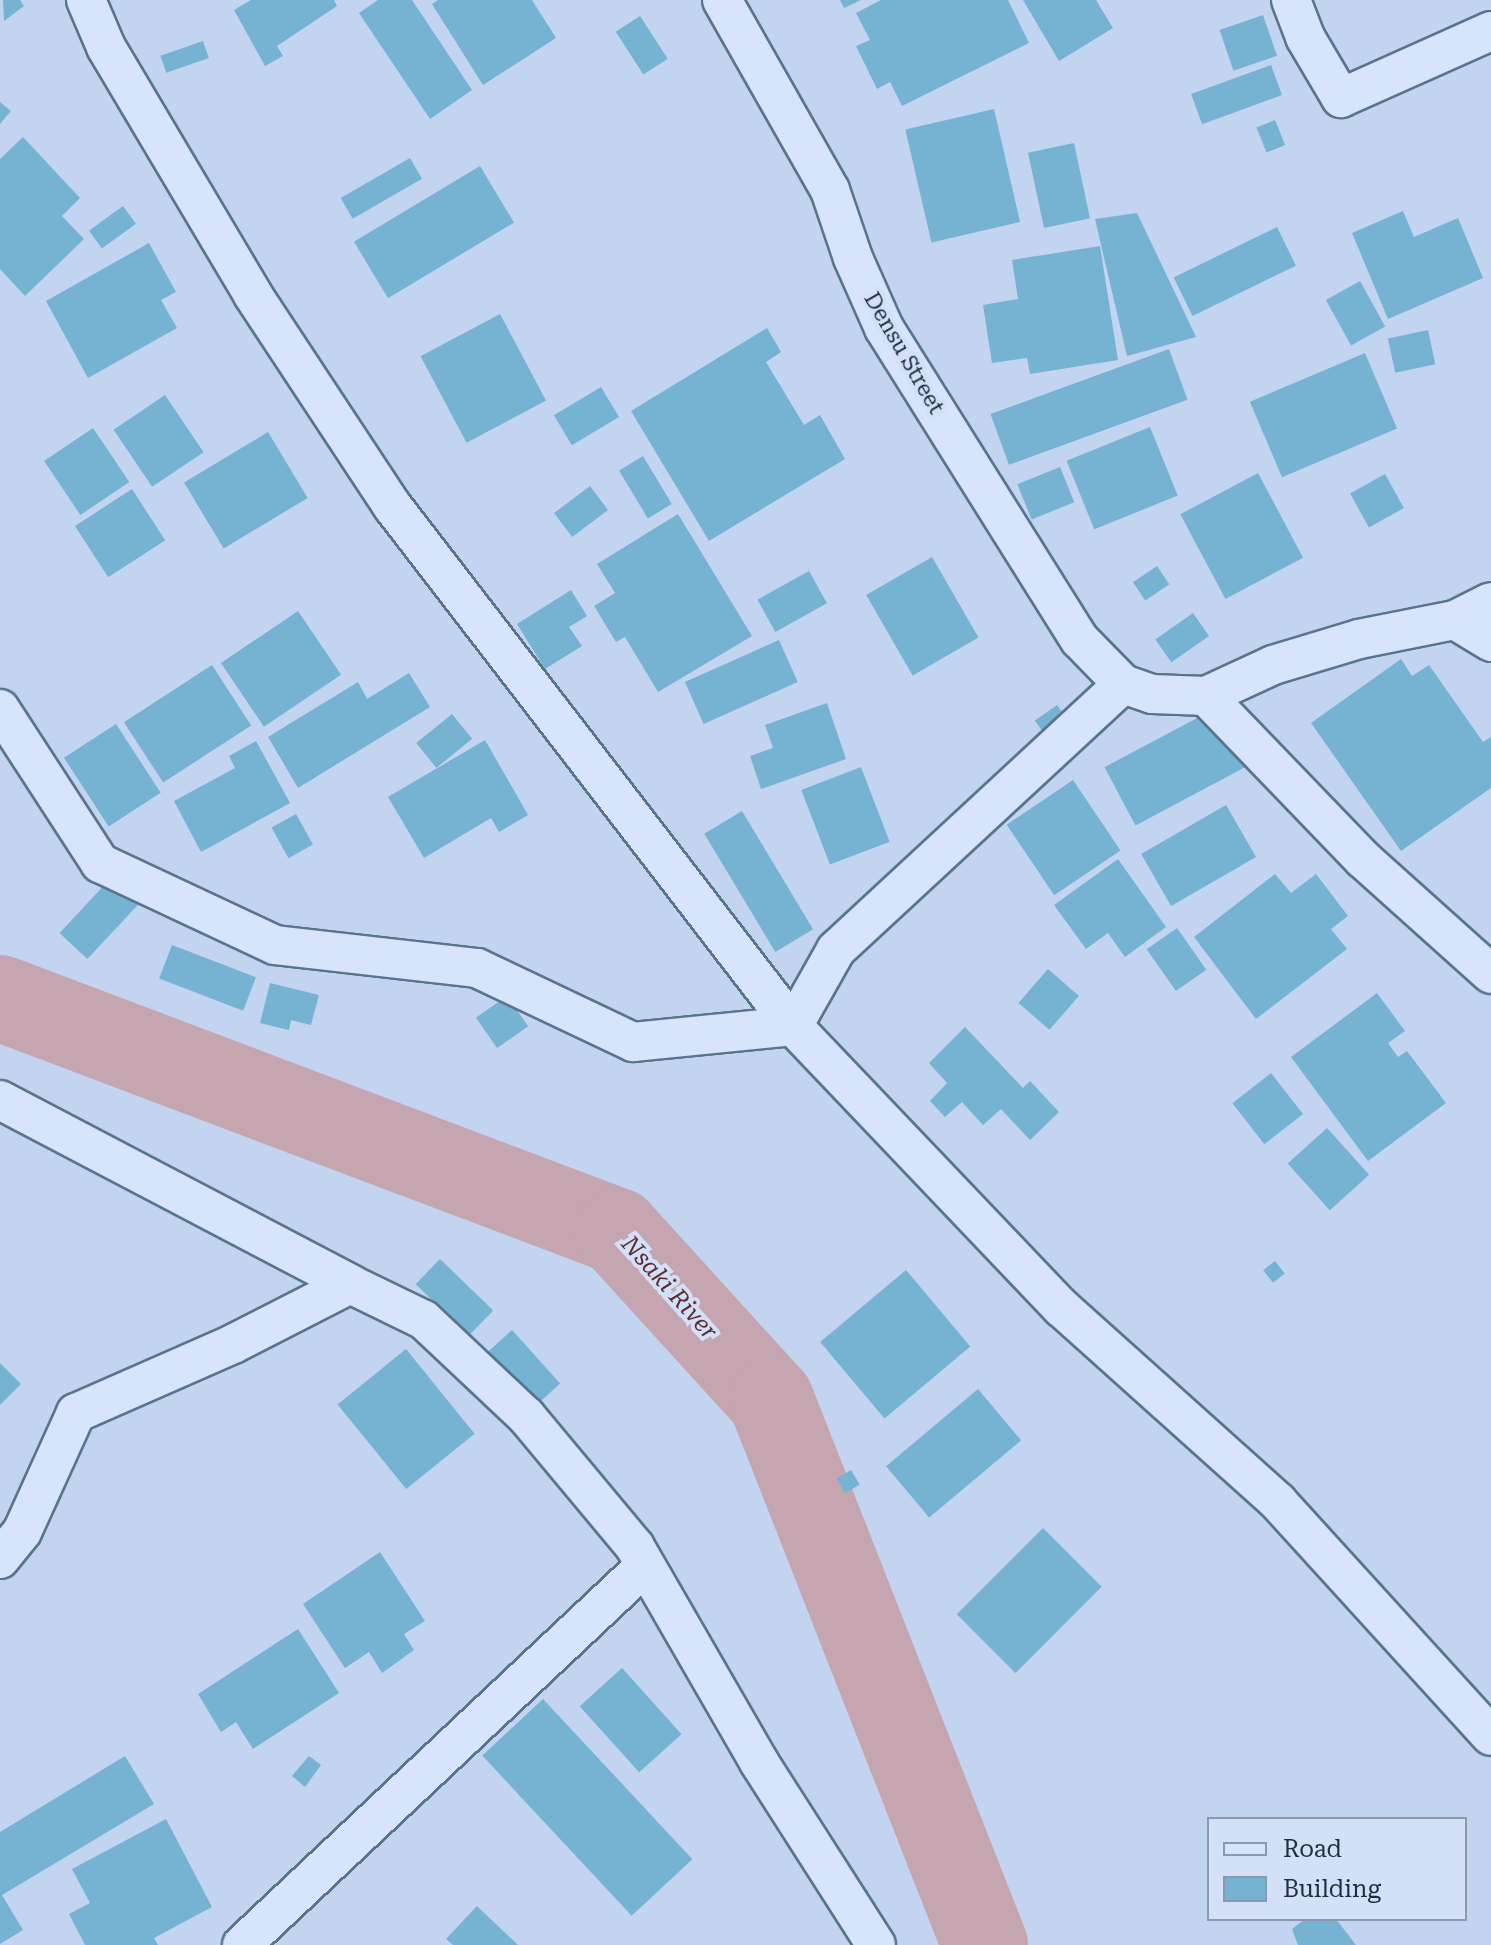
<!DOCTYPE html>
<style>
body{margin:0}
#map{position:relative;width:1491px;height:1945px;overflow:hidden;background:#c3d4f1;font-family:"Roboto Serif",serif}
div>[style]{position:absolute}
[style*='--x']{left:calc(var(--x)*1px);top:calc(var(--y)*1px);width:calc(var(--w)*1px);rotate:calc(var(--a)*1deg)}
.river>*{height:86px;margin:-43px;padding:0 43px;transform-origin:43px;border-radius:43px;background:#c4a5b0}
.building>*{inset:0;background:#76b2d2;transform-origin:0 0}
.roads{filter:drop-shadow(2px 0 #58758d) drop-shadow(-2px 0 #58758d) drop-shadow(0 2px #58758d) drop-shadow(0 -2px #58758d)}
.minor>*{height:38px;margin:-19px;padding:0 19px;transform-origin:19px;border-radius:19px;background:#d7e4fb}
span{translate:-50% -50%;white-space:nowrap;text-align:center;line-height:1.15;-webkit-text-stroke:8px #d3e0f8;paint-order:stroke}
.street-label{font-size:22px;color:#1d2f3c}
.water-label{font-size:24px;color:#5c2c32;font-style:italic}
.legend{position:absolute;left:1207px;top:1817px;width:260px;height:104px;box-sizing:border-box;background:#d3e0f8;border:2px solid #8a99ad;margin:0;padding:10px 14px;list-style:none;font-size:24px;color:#1d2f3c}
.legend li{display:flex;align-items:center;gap:16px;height:40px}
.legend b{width:40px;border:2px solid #8a99ad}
</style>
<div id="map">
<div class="river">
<i style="--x:0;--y:998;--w:660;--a:20.69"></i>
<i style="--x:617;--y:1231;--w:229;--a:47.7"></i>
<i style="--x:771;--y:1400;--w:586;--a:68.56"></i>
</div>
<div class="building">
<i style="clip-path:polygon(3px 0,20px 0,24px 6px,4px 21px)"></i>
<i style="clip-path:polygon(251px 0,334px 0,337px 6px,277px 46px,283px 56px,265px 66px,234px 10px)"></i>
<i style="clip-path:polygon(378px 0,412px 0,472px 90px,430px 119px,359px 13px)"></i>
<i style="clip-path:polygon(438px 0,532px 0,556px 38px,483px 85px,432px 4px)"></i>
<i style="clip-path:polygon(840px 0,861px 0,844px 8px)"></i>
<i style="clip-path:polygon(881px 0,1008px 0,1029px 43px,902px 106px,890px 82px,877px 89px,856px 46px,870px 40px,856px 13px)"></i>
<i style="clip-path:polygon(1023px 0,1096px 0,1113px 28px,1059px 61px)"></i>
<i style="left:1263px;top:15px;width:43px;height:46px;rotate:71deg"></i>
<i style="left:640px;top:16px;width:51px;height:29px;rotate:57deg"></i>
<i style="left:203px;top:41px;width:18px;height:45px;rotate:71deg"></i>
<i style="left:1271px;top:65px;width:32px;height:85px;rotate:70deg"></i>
<i style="clip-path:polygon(0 102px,11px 111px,0 124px)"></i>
<i style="left:994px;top:109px;width:116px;height:91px;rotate:77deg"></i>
<i style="left:1275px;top:120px;width:27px;height:20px;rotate:68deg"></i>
<i style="clip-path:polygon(23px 137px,80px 198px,62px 216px,84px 239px,25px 296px,0 269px,0 159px)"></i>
<i style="left:1074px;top:143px;width:77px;height:47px;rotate:78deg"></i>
<i style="left:410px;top:158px;width:24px;height:80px;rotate:60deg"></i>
<i style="left:480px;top:166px;width:66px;height:147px;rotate:59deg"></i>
<i style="left:123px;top:206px;width:22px;height:42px;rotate:54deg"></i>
<i style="clip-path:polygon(1403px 211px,1414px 237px,1458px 218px,1483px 278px,1388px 319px,1352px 233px)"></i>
<i style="clip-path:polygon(1137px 213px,1196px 337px,1127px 356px,1095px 219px)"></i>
<i style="left:1277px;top:227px;width:43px;height:115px;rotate:64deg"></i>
<i style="clip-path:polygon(149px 243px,176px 292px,161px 300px,177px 328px,88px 378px,46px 301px)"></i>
<i style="clip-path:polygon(1100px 246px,1118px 360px,1030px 374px,1027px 358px,992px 363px,983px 305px,1018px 299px,1012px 260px)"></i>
<i style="left:1360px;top:281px;width:52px;height:39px;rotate:61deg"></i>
<i style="left:500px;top:314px;width:98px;height:90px;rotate:62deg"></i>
<i style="clip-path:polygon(767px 328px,781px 352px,766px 362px,804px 425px,820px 415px,845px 459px,709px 541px,631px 411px)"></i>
<i style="left:1428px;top:330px;width:35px;height:41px;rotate:78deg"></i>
<i style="left:1169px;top:349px;width:54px;height:190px;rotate:70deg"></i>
<i style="left:1365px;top:353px;width:82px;height:125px;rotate:67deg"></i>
<i style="left:601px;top:387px;width:35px;height:55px;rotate:59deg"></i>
<i style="left:165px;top:395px;width:69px;height:62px;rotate:56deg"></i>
<i style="left:1150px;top:427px;width:74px;height:90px;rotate:68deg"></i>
<i style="left:93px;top:428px;width:65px;height:59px;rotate:56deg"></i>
<i style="left:268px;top:432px;width:77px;height:98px;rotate:59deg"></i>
<i style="left:643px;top:456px;width:56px;height:28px;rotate:59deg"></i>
<i style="left:1060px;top:467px;width:38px;height:46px;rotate:68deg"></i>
<i style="left:1258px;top:473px;width:96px;height:88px;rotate:62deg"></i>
<i style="left:1385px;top:474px;width:39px;height:40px;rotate:61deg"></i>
<i style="left:590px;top:486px;width:30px;height:45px;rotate:53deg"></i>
<i style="left:132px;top:489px;width:61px;height:68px;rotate:57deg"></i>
<i style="clip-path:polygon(678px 514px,752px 636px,658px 692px,625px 637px,616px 642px,594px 606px,615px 593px,597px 564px)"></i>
<i style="left:932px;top:557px;width:93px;height:76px;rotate:60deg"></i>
<i style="left:1157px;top:566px;width:22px;height:29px;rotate:56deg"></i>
<i style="left:809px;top:571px;width:37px;height:59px;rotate:61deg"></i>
<i style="clip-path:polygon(571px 590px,587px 616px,569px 627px,582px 646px,545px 669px,517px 624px)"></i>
<i style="left:298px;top:611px;width:77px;height:93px;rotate:56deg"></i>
<i style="left:1193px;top:613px;width:28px;height:46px;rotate:55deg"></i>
<i style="left:779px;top:640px;width:46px;height:103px;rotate:66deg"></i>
<i style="clip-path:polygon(1401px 659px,1412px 676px,1429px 665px,1483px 742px,1491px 737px,1491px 788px,1401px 851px,1311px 723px)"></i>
<i style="left:212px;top:665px;width:72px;height:105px;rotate:57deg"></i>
<i style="clip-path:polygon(409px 673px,430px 707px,298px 788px,268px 737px,358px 682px,367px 699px)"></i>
<i style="clip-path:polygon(827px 703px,846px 759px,761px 789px,750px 756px,773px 748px,765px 725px)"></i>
<i style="left:1057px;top:705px;width:16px;height:27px;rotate:55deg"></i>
<i style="left:1214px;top:709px;width:66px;height:124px;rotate:62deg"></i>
<i style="left:452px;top:714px;width:32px;height:46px;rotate:51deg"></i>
<i style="left:116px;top:724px;width:82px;height:62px;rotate:57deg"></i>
<i style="clip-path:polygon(485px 740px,528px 815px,499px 832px,491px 818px,424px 858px,388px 797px)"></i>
<i style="clip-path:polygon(256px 741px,290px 803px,201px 852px,174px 801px,235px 768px,229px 756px)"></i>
<i style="left:861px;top:767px;width:80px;height:64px;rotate:69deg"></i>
<i style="left:1073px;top:780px;width:85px;height:80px;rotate:56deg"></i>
<i style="left:1226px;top:805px;width:60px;height:98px;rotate:60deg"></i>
<i style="left:742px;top:811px;width:138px;height:44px;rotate:59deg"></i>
<i style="left:296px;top:814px;width:35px;height:28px;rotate:61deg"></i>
<i style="clip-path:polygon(1118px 859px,1166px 927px,1125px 957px,1108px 933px,1086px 949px,1054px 905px)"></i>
<i style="clip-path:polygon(1275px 874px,1291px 893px,1316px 874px,1348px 916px,1331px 929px,1347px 949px,1256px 1019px,1194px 937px)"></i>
<i style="left:110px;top:879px;width:38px;height:74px;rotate:43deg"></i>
<i style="left:1177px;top:928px;width:51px;height:37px;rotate:55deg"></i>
<i style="left:172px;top:945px;width:90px;height:36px;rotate:21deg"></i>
<i style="left:1048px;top:969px;width:41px;height:45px;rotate:41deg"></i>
<i style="clip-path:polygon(270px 983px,319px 995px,311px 1025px,291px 1020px,289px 1030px,260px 1023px)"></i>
<i style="clip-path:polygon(1377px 993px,1405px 1031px,1388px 1043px,1398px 1057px,1407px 1051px,1446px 1103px,1368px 1161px,1291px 1057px)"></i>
<i style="left:507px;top:996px;width:37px;height:38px;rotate:55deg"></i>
<i style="clip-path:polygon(965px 1027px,1023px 1088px,1030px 1081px,1059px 1112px,1030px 1140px,1001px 1109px,983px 1125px,962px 1102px,945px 1117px,930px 1101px,947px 1083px,929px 1063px)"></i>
<i style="left:1271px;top:1073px;width:52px;height:49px;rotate:52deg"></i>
<i style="left:1327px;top:1128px;width:63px;height:53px;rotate:48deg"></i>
<i style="left:440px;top:1259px;width:74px;height:35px;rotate:44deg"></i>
<i style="left:1275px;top:1261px;width:16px;height:15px;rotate:52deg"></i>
<i style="left:906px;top:1270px;width:100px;height:112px;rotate:50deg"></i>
<i style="left:512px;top:1330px;width:72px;height:38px;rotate:48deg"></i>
<i style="left:406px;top:1349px;width:109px;height:88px;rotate:51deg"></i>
<i style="clip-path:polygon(0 1363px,21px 1384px,0 1405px)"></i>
<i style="left:978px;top:1389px;width:67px;height:120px;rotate:50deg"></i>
<i style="left:851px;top:1470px;width:17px;height:17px;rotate:59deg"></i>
<i style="left:1043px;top:1528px;width:83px;height:122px;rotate:45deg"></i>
<i style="clip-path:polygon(380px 1552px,425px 1621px,404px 1634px,414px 1650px,382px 1673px,369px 1652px,345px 1668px,303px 1604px)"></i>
<i style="clip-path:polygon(298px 1629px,339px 1693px,253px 1749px,236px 1722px,221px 1732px,198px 1694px)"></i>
<i style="left:622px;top:1668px;width:89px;height:57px;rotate:48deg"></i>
<i style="left:543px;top:1699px;width:219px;height:83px;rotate:47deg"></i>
<i style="clip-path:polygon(125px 1756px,154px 1804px,2px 1895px,23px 1930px,0 1944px,0 1832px)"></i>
<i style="clip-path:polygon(309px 1756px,321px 1765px,305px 1787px,292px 1776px)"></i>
<i style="clip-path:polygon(166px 1819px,212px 1907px,154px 1938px,158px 1945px,85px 1945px,69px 1914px,90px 1903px,72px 1869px)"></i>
<i style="clip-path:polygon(477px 1906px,518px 1945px,453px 1945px,446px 1939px)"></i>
<i style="clip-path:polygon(1305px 1919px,1336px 1919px,1356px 1945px,1298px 1945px,1292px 1929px)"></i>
</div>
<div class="roads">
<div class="minor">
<i style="--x:86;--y:0;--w:51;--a:66.9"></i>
<i style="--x:106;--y:47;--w:288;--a:59.3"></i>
<i style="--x:253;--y:295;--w:254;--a:56.6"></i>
<i style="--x:393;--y:507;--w:655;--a:52.38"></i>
<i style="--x:722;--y:0;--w:219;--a:60.4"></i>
<i style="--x:830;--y:190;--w:72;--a:71.3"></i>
<i style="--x:853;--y:258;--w:77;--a:66.1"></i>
<i style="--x:884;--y:328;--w:368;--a:57.9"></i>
<i style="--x:1080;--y:640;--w:62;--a:45.7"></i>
<i style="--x:1123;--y:684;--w:31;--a:19"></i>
<i style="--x:1152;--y:694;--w:54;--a:2.1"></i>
<i style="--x:1206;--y:696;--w:74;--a:-24.8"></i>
<i style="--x:1273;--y:665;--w:90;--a:-16.8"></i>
<i style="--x:1359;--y:639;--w:98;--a:-11.2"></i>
<i style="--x:1455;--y:620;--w:42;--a:31.4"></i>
<i style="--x:1291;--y:0;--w:40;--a:69"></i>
<i style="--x:1305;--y:37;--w:71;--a:59.5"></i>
<i style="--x:1341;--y:98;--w:164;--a:-24.1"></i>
<i style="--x:1455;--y:620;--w:40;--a:-26.6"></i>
<i style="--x:1123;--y:684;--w:391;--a:137.2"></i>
<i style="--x:836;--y:950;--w:87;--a:119.5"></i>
<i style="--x:793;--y:1026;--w:390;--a:46.4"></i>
<i style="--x:1062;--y:1308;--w:290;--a:41.9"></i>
<i style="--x:1278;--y:1502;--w:316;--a:47.7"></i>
<i style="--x:1206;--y:696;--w:226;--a:46.1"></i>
<i style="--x:1363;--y:859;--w:172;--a:41.9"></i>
<i style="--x:0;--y:709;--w:184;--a:57"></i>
<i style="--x:100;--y:863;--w:193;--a:25.1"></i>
<i style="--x:275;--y:945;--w:203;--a:6.5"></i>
<i style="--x:477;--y:968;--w:173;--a:25.4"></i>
<i style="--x:633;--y:1042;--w:161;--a:-5.7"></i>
<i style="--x:0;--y:1100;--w:395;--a:27.7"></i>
<i style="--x:0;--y:1559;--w:35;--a:-51"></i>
<i style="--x:22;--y:1532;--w:131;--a:-65.6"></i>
<i style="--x:76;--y:1413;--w:171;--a:-23.7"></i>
<i style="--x:233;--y:1344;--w:131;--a:-27.1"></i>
<i style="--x:350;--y:1284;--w:82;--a:25.9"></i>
<i style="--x:424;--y:1320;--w:140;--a:43.3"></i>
<i style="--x:526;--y:1416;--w:170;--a:50.2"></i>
<i style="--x:635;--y:1547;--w:248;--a:60"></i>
<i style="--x:759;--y:1762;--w:217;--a:57.4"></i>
<i style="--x:242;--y:1945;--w:553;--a:-43.24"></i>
</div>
</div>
<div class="street-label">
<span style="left:904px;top:353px;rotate:60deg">Densu Street</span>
</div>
<div class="water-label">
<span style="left:669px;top:1288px;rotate:48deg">Nsaki River</span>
</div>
<ul class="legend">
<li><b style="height:10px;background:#d7e4fb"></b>Road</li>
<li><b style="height:22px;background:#76b2d2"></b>Building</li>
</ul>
</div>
